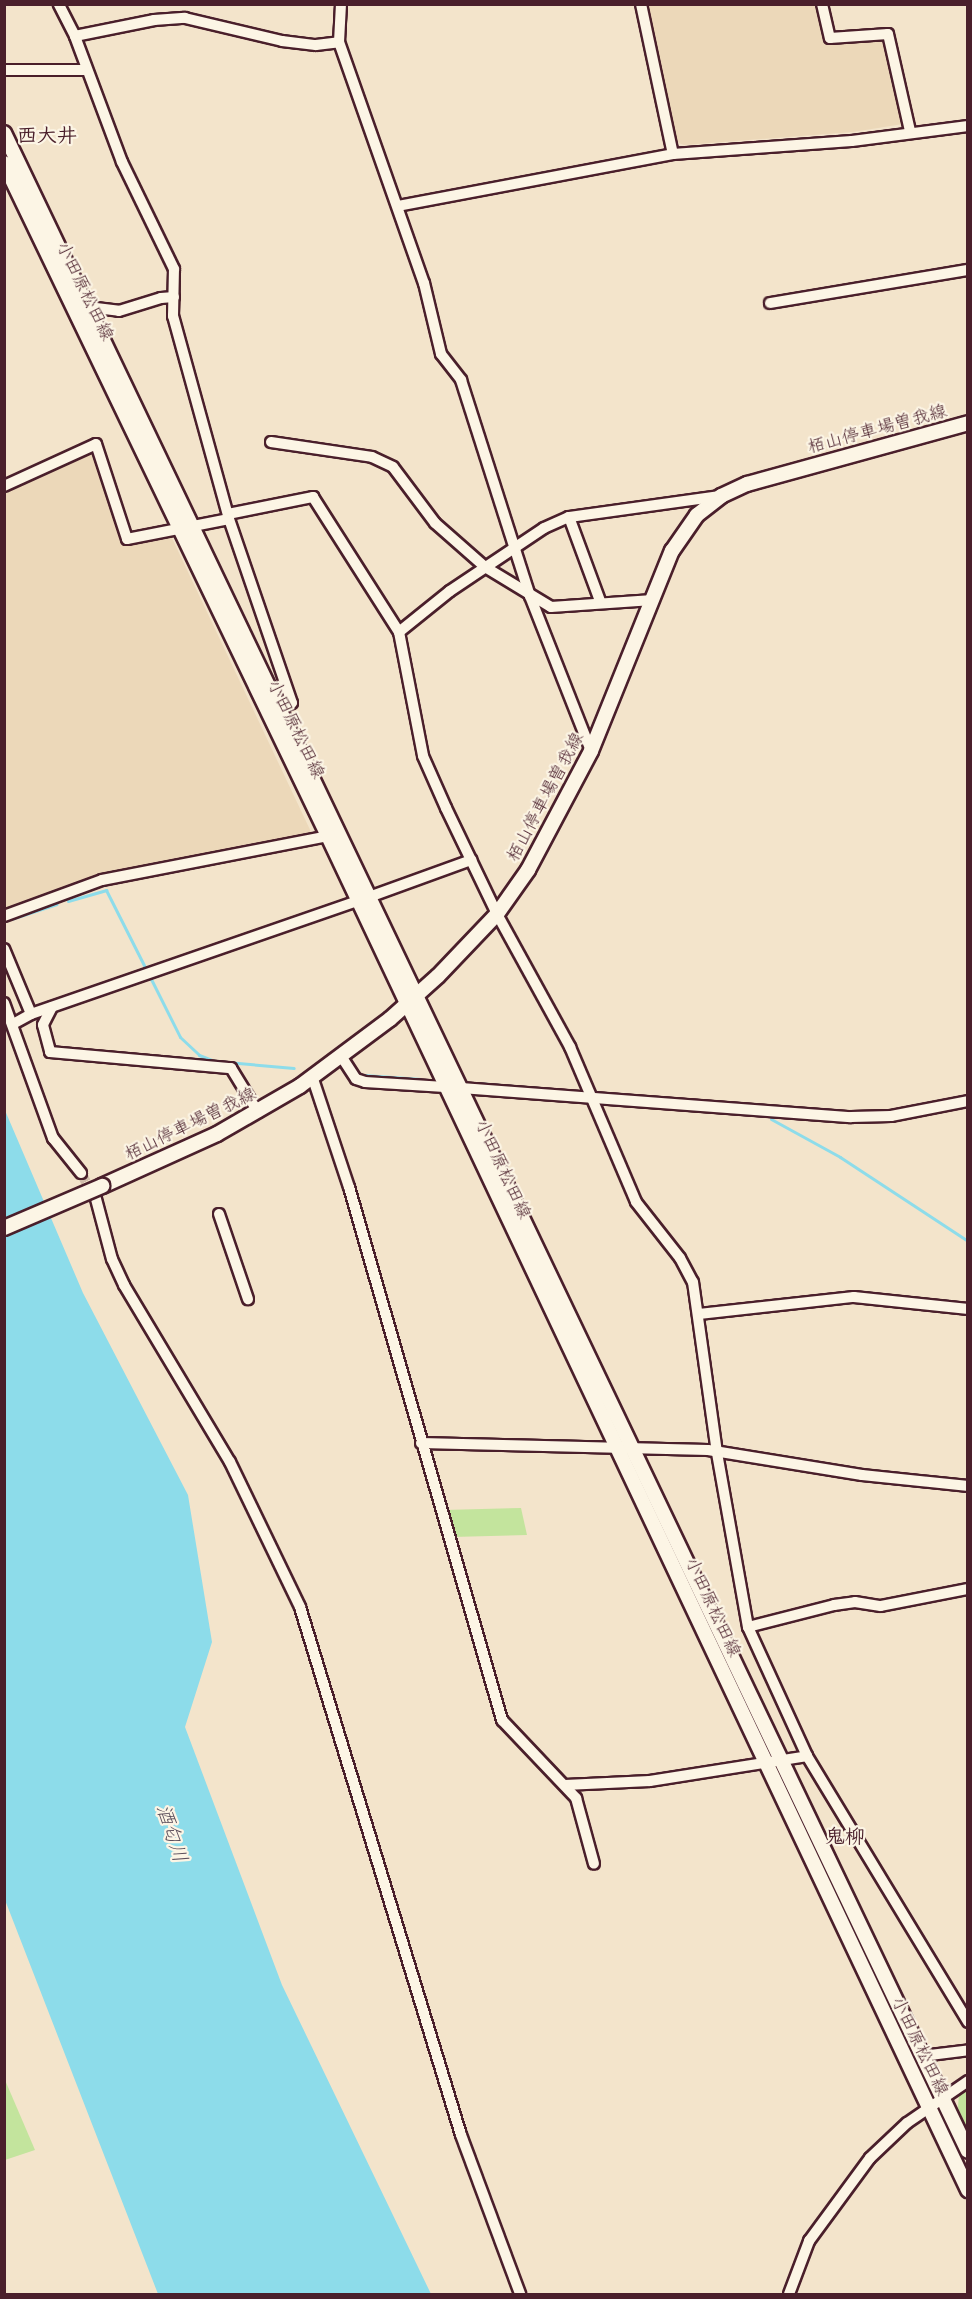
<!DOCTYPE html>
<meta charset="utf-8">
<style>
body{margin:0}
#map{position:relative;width:972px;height:2299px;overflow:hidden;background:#f3e4cb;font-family:Delius,"Klee One",sans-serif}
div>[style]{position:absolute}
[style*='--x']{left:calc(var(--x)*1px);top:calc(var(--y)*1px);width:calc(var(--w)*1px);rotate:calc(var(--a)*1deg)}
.built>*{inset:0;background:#ecd8b9}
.green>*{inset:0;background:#c3e49d}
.water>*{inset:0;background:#8ddcea}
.stream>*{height:3px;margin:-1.5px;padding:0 1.5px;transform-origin:1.5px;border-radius:1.5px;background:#8ddcea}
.minor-tunnel>*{height:10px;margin-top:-5px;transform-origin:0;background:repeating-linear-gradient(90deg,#d1bdab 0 10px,transparent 0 15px)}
.roads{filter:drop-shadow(2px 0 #4a1f2b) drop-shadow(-2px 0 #4a1f2b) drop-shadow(0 2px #4a1f2b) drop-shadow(0 -2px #4a1f2b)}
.minor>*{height:10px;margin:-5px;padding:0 5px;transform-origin:5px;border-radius:5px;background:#fcf5e5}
.major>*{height:14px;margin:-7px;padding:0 7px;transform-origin:7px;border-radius:7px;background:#fcf5e5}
.bridges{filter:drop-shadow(2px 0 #4a1f2b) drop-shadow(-2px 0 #4a1f2b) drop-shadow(0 2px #4a1f2b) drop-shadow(0 -2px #4a1f2b)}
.major-bridge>*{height:14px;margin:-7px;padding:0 7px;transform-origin:7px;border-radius:7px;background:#fcf5e5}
span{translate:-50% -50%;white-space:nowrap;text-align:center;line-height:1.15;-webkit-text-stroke:4.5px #fcf5e5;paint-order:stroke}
.street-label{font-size:18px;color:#4a1f2b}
.neighbourhood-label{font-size:20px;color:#4a1f2b;font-weight:700}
.water-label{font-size:20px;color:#5b4e5b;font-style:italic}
.frame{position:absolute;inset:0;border:6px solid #4a1f2b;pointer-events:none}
</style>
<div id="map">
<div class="built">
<i style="clip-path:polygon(646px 5px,821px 5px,828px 40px,886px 36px,903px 124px,853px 132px,684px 145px,674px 141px)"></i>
<i style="clip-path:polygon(93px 452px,123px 545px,171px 536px,313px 836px,192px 861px,5px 911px,5px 491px)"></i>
</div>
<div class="green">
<i style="clip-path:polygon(521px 1508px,527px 1535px,452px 1537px,444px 1510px)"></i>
<i style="clip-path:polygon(5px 2080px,35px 2150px,5px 2160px,4px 2160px)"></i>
<i style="clip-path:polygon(967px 2088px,967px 2128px,958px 2108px,959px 2093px)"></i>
</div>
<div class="water">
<i style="clip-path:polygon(4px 1108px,83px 1293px,188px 1495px,212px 1642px,185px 1727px,282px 1985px,431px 2294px,158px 2294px,5px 1900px)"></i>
</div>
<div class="stream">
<i style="--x:68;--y:901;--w:40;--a:-16"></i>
<i style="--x:106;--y:890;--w:91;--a:63.2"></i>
<i style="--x:11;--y:919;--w:48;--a:-18.1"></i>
<i style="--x:150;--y:977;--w:67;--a:63.4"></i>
<i style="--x:180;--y:1037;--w:26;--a:43"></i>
<i style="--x:199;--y:1055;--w:17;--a:21"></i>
<i style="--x:215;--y:1061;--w:79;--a:5.1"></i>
<i style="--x:364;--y:1075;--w:57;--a:4"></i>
<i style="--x:477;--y:1083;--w:85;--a:4.7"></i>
<i style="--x:663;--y:1098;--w:79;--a:4.3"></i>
<i style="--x:771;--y:1119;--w:79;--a:28.8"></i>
<i style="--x:840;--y:1157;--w:153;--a:33.3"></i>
</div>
<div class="minor-tunnel">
<i style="--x:81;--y:1173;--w:26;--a:61"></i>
</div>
<div class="roads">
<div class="minor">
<i style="--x:341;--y:4;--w:38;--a:93"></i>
<i style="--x:339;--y:42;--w:256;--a:70.6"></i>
<i style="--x:424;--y:283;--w:73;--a:76.5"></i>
<i style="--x:441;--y:354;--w:33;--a:52"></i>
<i style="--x:461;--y:380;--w:227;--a:72.3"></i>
<i style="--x:530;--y:596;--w:167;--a:68.5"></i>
<i style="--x:641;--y:4;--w:153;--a:78"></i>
<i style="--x:822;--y:4;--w:35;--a:77"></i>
<i style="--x:830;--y:38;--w:58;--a:-3.9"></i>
<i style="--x:888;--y:34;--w:99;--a:77.2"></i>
<i style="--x:75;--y:36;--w:81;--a:-11.4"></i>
<i style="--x:154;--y:20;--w:31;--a:-4"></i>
<i style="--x:185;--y:18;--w:100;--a:13.3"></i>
<i style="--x:282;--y:41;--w:34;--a:7"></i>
<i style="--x:316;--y:45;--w:23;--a:-7"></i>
<i style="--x:4;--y:70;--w:82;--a:0"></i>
<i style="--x:398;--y:206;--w:280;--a:-10.7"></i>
<i style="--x:673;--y:154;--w:179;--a:-4.2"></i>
<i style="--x:852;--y:141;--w:117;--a:-7.4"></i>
<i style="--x:770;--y:303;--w:201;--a:-9.5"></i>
<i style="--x:88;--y:307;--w:31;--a:7"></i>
<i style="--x:119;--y:311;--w:44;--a:-17.2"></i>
<i style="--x:161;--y:298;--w:13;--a:-4"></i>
<i style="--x:271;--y:442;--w:102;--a:8.4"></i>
<i style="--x:372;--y:457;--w:23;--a:25"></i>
<i style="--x:393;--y:467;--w:70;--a:53.1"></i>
<i style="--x:435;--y:523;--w:67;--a:41.3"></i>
<i style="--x:485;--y:567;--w:77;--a:31.2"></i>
<i style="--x:551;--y:607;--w:102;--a:-3.9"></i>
<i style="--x:4;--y:486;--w:101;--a:-24.5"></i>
<i style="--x:96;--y:444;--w:100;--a:71.9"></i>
<i style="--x:127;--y:539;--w:104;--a:-11.1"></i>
<i style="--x:229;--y:519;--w:211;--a:-105.4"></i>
<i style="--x:173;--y:316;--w:47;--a:-88.8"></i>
<i style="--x:174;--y:269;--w:119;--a:-115.9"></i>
<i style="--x:122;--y:162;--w:134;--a:-110.5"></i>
<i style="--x:75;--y:36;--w:36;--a:-117"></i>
<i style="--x:228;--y:514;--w:87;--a:-11.3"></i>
<i style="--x:313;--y:497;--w:160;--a:57.5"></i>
<i style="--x:399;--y:632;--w:126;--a:79"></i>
<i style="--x:423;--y:756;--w:57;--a:66.1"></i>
<i style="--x:446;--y:808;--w:118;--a:64.3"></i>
<i style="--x:497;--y:914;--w:152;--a:61.2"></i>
<i style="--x:570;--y:1047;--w:168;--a:66.9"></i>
<i style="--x:636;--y:1202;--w:71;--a:51.8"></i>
<i style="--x:680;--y:1258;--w:27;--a:62"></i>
<i style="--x:693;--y:1282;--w:173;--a:82"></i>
<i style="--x:717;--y:1453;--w:177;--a:79.9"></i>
<i style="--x:748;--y:1627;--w:142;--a:65.4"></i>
<i style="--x:807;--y:1756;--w:311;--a:58.8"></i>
<i style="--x:569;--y:517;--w:90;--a:69.7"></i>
<i style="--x:229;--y:519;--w:194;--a:71.1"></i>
<i style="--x:292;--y:703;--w:14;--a:159"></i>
<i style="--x:399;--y:632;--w:65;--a:-38.8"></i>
<i style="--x:450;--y:591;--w:113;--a:-33.8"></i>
<i style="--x:544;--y:528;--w:27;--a:-24"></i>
<i style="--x:569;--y:517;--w:153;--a:-7.9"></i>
<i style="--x:369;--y:897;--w:109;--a:-19.9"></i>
<i style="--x:4;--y:916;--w:104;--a:-20.2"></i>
<i style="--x:102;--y:880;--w:230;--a:-11"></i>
<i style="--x:4;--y:949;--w:70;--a:67.4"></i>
<i style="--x:4;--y:1003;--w:144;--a:70.1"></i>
<i style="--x:53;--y:1138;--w:45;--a:51.3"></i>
<i style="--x:52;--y:1007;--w:20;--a:117"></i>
<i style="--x:43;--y:1025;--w:28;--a:75"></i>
<i style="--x:50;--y:1052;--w:182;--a:5.1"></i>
<i style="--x:231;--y:1068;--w:52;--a:58.5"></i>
<i style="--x:13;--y:1024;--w:21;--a:-29"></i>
<i style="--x:31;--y:1014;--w:345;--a:-19.1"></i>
<i style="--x:341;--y:1056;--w:27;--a:57"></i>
<i style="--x:356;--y:1079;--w:9;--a:18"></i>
<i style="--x:365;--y:1082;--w:80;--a:3.6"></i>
<i style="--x:312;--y:1076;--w:117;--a:71.6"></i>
<i style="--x:349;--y:1187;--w:555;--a:73.98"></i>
<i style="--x:502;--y:1720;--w:108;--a:46.5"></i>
<i style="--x:576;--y:1798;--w:68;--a:74.7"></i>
<i style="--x:461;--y:1088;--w:391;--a:4.3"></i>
<i style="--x:851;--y:1117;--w:40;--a:-1.4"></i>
<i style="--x:891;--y:1116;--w:78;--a:-11"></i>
<i style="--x:96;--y:1199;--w:62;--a:75.1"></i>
<i style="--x:112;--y:1259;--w:29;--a:65"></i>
<i style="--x:124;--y:1285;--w:206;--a:59.1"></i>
<i style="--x:230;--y:1462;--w:161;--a:64.2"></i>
<i style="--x:300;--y:1607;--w:552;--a:73.04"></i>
<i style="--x:461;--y:2135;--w:170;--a:69.6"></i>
<i style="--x:219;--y:1214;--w:90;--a:71.2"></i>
<i style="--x:699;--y:1314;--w:156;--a:-6.3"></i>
<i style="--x:854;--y:1297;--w:115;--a:6"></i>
<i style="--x:421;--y:1443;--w:287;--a:1.4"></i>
<i style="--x:708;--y:1450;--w:156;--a:9.2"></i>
<i style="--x:862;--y:1475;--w:107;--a:5.9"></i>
<i style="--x:748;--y:1627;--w:89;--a:-14.3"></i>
<i style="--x:834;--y:1605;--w:21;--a:-8"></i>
<i style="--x:855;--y:1602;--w:26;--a:9"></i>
<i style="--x:881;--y:1606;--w:89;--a:-11.1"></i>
<i style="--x:565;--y:1785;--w:85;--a:-2.7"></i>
<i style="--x:650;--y:1781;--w:159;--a:-9"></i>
<i style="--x:930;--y:2055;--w:38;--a:-7"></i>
<i style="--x:789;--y:2294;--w:57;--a:-69.3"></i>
<i style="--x:809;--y:2241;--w:103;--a:-53.7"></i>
<i style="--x:870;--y:2158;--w:51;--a:-43.4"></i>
<i style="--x:907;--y:2123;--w:74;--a:-34.5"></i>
</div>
<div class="major">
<i style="--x:4;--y:133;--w:2236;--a:64.47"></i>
<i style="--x:4;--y:163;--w:747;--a:64.29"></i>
<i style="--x:328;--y:836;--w:1498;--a:64.7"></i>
<i style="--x:102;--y:1186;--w:126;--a:-24.3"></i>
<i style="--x:217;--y:1134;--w:96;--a:-30"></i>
<i style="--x:300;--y:1086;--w:112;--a:-36.7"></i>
<i style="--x:390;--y:1019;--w:64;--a:-41.9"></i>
<i style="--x:438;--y:976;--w:86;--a:-46.4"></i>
<i style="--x:497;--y:914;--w:54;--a:-54.8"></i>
<i style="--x:528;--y:870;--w:135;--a:-62.1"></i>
<i style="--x:591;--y:751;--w:216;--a:-68"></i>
<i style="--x:672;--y:551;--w:44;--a:-55.2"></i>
<i style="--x:697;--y:515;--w:31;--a:-38"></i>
<i style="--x:721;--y:496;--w:29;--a:-25"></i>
<i style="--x:747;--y:484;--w:229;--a:-15.4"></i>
</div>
</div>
<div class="bridges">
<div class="major-bridge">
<i style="--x:4;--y:1228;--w:107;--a:-23.2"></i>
</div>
</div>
<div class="street-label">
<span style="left:85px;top:291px;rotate:64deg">小田原松田線</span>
<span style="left:877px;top:429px;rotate:-15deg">栢山停車場曽我線</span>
<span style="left:296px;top:729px;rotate:64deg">小田原松田線</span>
<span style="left:545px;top:797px;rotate:-62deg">栢山停車場曽我線</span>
<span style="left:190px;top:1124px;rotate:-26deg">栢山停車場曽我線</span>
<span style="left:503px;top:1169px;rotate:65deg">小田原松田線</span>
<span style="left:713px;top:1607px;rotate:65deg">小田原松田線</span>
<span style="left:920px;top:2046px;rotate:64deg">小田原松田線</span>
</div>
<div class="neighbourhood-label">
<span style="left:47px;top:134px">西大井</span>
<span style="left:845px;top:1835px">鬼柳</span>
</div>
<div class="water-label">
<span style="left:173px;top:1833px;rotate:72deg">酒匂川</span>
</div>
<div class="frame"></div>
</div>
